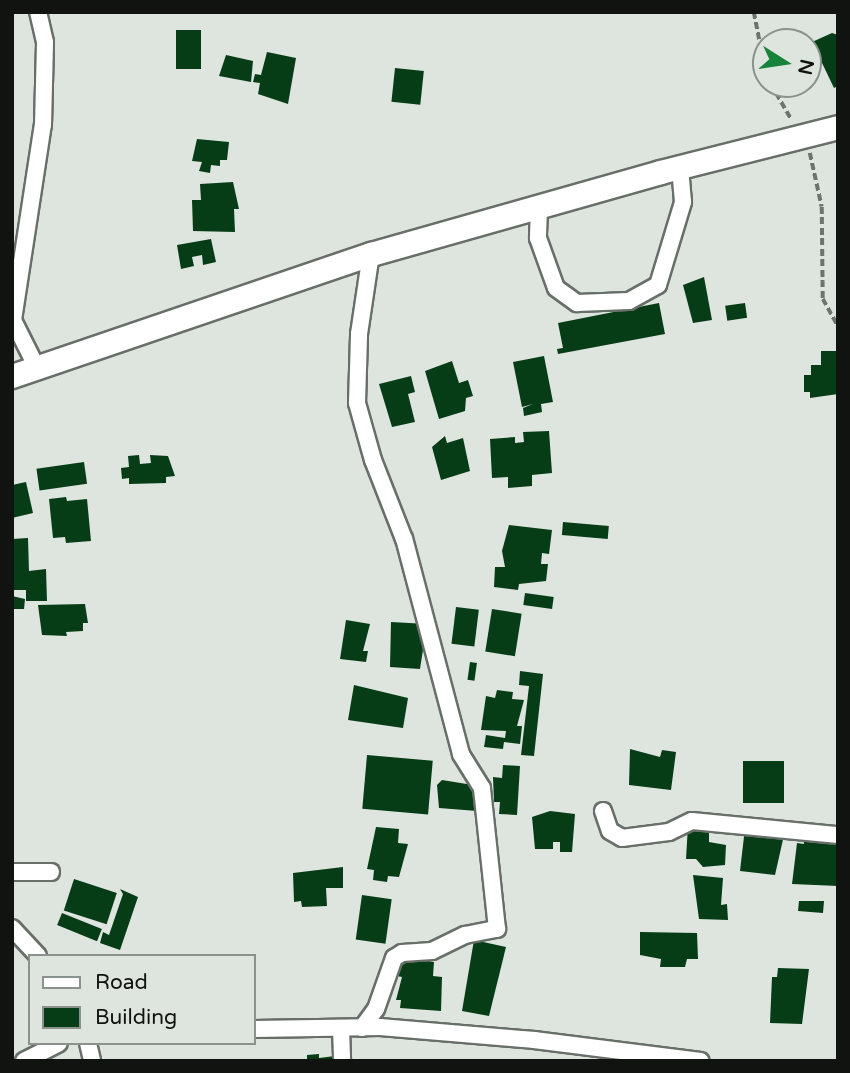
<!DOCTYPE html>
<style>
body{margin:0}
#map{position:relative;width:850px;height:1073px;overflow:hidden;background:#dde5de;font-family:"Varela Round",sans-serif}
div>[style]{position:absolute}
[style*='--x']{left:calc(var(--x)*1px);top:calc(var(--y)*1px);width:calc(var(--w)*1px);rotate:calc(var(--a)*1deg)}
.building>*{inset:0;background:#063d17;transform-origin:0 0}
.path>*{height:3.5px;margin-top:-1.75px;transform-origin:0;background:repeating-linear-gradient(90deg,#6e736f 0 7px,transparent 0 10.5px)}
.roads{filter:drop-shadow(2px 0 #686f69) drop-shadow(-2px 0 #686f69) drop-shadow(0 2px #686f69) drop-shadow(0 -2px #686f69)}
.street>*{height:16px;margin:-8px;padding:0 8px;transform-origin:8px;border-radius:8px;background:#fff}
.secondary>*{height:23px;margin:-11.5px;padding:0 11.5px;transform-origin:11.5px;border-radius:11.5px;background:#fff}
span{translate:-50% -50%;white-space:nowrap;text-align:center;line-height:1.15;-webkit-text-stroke:7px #dde5de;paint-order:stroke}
.frame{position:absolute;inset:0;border:14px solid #111311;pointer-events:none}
.legend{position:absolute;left:28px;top:954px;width:228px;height:91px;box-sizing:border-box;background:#dde5de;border:2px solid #8b918c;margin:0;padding:9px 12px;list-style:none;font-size:21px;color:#111311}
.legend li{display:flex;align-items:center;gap:14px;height:35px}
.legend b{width:35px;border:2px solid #8b918c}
.north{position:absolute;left:752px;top:28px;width:70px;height:70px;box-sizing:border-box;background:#dde5de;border:2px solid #8b918c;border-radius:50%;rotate:102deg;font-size:19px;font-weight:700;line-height:28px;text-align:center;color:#111311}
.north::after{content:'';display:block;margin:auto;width:24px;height:32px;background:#178339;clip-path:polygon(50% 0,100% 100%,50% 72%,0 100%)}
</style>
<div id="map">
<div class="building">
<i style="left:201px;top:30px;width:39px;height:25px;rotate:90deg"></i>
<i style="clip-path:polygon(832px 33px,838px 35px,838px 86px,834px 88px,812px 42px)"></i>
<i style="clip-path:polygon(267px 52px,296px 58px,288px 104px,258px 94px,260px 83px,253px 82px,255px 74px,261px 75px)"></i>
<i style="clip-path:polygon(226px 55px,253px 61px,251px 82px,219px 76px)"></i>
<i style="left:395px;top:68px;width:29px;height:34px;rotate:6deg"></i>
<i style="clip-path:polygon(197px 139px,229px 142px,227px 160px,220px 160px,220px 166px,211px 165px,210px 173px,199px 171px,202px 162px,192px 161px)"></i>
<i style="clip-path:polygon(233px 182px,239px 209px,234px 209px,235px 232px,193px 231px,192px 200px,201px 200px,200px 184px)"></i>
<i style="clip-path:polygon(211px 239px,216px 262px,203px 265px,202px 255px,192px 257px,194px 266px,181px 269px,177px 245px)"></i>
<i style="clip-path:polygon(704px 277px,712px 320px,693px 323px,683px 285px)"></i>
<i style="clip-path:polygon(659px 303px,665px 334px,558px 354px,557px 349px,563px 348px,558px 323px)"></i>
<i style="left:745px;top:303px;width:15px;height:20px;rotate:82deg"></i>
<i style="clip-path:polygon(821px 351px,838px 351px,838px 394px,810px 398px,810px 392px,804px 392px,804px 375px,811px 375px,811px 365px,821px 365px)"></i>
<i style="clip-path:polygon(544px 356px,553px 402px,541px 404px,542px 412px,524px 416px,523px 408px,533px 404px,522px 407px,513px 362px)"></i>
<i style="clip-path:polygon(452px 361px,459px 383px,468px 380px,473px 396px,466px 398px,465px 411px,439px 419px,425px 371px)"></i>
<i style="clip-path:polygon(411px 376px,415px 392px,408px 394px,415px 422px,392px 427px,379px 384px)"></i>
<i style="clip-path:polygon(549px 431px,552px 473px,532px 475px,532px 486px,508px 488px,508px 477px,492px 478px,490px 439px,515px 437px,515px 443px,524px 442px,523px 432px)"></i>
<i style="clip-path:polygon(445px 436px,447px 443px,463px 438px,470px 471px,441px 480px,432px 447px)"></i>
<i style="clip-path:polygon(139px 455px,140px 464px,151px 463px,150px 455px,168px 456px,175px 476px,166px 477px,166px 483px,129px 484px,129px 478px,122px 479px,121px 468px,129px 467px,128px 456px)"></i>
<i style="left:84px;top:462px;width:22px;height:48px;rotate:82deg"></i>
<i style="clip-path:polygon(26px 482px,33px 513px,12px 518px,12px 485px)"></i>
<i style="clip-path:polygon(66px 497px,67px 501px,87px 499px,91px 541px,66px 543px,65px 537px,53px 538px,49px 499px)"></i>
<i style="left:563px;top:522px;width:46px;height:13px;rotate:5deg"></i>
<i style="clip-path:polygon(509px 525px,552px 530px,549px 554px,542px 553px,541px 564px,548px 564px,546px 581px,519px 584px,518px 590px,494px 587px,495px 567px,505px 567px,502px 551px)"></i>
<i style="clip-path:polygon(28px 538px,29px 571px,46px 569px,47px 601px,26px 601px,26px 590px,12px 590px,12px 539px)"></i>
<i style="left:525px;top:593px;width:29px;height:12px;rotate:8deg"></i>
<i style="clip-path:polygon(12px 596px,25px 599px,24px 609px,12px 609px)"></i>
<i style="clip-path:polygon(85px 604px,88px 623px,83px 623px,83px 631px,66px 632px,67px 636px,42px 635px,38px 605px)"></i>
<i style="left:456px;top:607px;width:23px;height:37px;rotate:7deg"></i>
<i style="left:492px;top:609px;width:30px;height:43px;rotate:9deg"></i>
<i style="clip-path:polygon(346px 620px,370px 624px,363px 651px,368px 651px,366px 662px,340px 659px)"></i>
<i style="clip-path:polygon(391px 622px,427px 624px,420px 669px,390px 667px)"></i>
<i style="left:470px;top:662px;width:7px;height:18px;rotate:8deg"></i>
<i style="clip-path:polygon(520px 671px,543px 674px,534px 756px,521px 755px,529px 686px,519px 685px)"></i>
<i style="clip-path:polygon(354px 685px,408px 698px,403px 728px,348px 720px)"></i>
<i style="clip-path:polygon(497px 690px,513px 692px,512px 699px,524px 700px,517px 726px,522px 726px,520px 744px,504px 742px,503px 749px,484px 747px,486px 735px,505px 738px,506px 731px,481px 730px,486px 696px,495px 698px)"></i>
<i style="clip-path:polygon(630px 749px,660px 757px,662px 750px,676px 752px,671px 790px,629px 785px)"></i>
<i style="left:367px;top:755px;width:66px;height:54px;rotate:5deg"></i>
<i style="left:743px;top:761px;width:41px;height:42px"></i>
<i style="clip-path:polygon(503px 765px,520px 766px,517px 815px,499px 814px,500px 802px,494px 802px,493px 777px,502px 778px)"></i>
<i style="clip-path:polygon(442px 780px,479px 786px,477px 811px,439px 808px,437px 785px)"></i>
<i style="clip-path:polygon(550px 811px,575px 814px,572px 852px,560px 852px,560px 842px,553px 842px,553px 849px,535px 849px,532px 817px)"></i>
<i style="clip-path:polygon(709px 824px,709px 842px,726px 845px,725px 865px,703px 867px,696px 859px,686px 859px,688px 825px)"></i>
<i style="clip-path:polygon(376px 827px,399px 829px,398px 843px,408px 844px,399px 877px,388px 876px,387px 882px,373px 880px,374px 870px,367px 869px)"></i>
<i style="clip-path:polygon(745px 828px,784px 835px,775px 875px,740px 871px)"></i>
<i style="clip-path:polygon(803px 835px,838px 844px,838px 886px,792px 884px,797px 843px,804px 844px)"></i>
<i style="clip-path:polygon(343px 867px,343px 888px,326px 888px,327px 906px,302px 907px,301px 901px,294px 902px,293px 873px)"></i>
<i style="clip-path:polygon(693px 875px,723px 878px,721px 905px,727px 904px,728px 920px,699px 919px)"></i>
<i style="left:74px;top:879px;width:45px;height:33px;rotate:18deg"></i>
<i style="clip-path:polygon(120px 889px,138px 897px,120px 950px,100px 943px,103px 932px,109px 935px,123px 894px)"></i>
<i style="left:362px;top:895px;width:30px;height:45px;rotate:8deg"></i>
<i style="clip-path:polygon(799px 901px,824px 901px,823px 913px,798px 911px)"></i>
<i style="left:62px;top:913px;width:43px;height:13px;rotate:22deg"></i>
<i style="clip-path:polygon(640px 932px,697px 933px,698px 959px,687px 959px,685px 967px,660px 967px,661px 959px,640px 955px)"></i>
<i style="clip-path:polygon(474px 940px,506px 947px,489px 1016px,462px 1011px)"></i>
<i style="clip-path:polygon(399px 956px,434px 962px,433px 976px,442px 977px,441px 1011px,400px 1008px,401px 1000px,396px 1000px,402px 977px,397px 976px)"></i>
<i style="clip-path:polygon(778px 968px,809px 969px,802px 1024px,770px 1023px,772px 977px,777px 977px)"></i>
<i style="clip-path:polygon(319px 1054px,319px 1058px,335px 1056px,335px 1061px,307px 1061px,307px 1055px)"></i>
</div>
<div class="path">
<i style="--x:754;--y:12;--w:62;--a:78.9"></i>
<i style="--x:771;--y:84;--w:39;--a:60"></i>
<i style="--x:810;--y:153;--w:55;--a:77.5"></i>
<i style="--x:822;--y:207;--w:92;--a:89.4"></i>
<i style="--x:823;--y:299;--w:31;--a:61"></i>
</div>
<div class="roads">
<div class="street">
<i style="--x:539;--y:207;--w:31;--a:92"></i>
<i style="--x:538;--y:238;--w:53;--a:70.2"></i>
<i style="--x:556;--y:288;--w:26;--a:36"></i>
<i style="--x:577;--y:303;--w:52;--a:-2.2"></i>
<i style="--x:629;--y:301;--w:33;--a:-29"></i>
<i style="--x:658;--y:285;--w:87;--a:-73.2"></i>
<i style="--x:683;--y:202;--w:34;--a:-95"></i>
<i style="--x:37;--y:368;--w:54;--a:-116.6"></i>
<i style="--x:13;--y:320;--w:197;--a:-81.3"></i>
<i style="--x:43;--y:125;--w:83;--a:-88.6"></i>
<i style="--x:45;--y:42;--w:31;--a:-103"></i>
<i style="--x:603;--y:811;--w:21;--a:71"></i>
<i style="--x:610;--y:831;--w:14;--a:30"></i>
<i style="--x:622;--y:838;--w:47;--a:-7.3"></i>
<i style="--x:669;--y:832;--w:25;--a:-26"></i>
<i style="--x:692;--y:821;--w:147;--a:5.5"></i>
<i style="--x:12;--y:872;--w:39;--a:0"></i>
<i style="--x:12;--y:928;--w:38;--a:47"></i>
<i style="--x:341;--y:1028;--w:33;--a:88"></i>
<i style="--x:362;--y:1028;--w:24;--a:-54"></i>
<i style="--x:376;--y:1009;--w:54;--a:-70.6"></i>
<i style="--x:394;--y:958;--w:9;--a:-32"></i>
<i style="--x:402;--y:953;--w:30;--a:-4"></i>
<i style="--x:432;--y:951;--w:37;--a:-26"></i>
<i style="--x:465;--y:935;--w:33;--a:-11"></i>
<i style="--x:497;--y:929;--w:142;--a:-96.1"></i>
<i style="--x:482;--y:788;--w:40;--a:-122"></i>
<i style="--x:461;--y:754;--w:222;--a:-104.8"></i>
<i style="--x:404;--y:539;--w:85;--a:-111.4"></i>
<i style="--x:373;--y:460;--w:59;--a:-105.7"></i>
<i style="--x:357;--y:403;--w:69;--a:-88.3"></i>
<i style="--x:359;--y:334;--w:81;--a:-81.5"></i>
<i style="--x:254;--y:1029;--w:126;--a:-0.9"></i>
<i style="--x:380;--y:1027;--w:155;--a:4.8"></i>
<i style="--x:534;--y:1040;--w:168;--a:7.2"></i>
<i style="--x:88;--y:1043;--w:18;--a:77"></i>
<i style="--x:24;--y:1061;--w:39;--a:-27"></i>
</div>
<div class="secondary">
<i style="--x:12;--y:376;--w:379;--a:-18.8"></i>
<i style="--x:371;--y:254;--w:300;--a:-15.8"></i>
<i style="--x:660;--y:172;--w:184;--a:-14.2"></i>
</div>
</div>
<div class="frame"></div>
<ul class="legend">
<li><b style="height:9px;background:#fff"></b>Road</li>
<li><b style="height:19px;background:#063d17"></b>Building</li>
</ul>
<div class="north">N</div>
</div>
